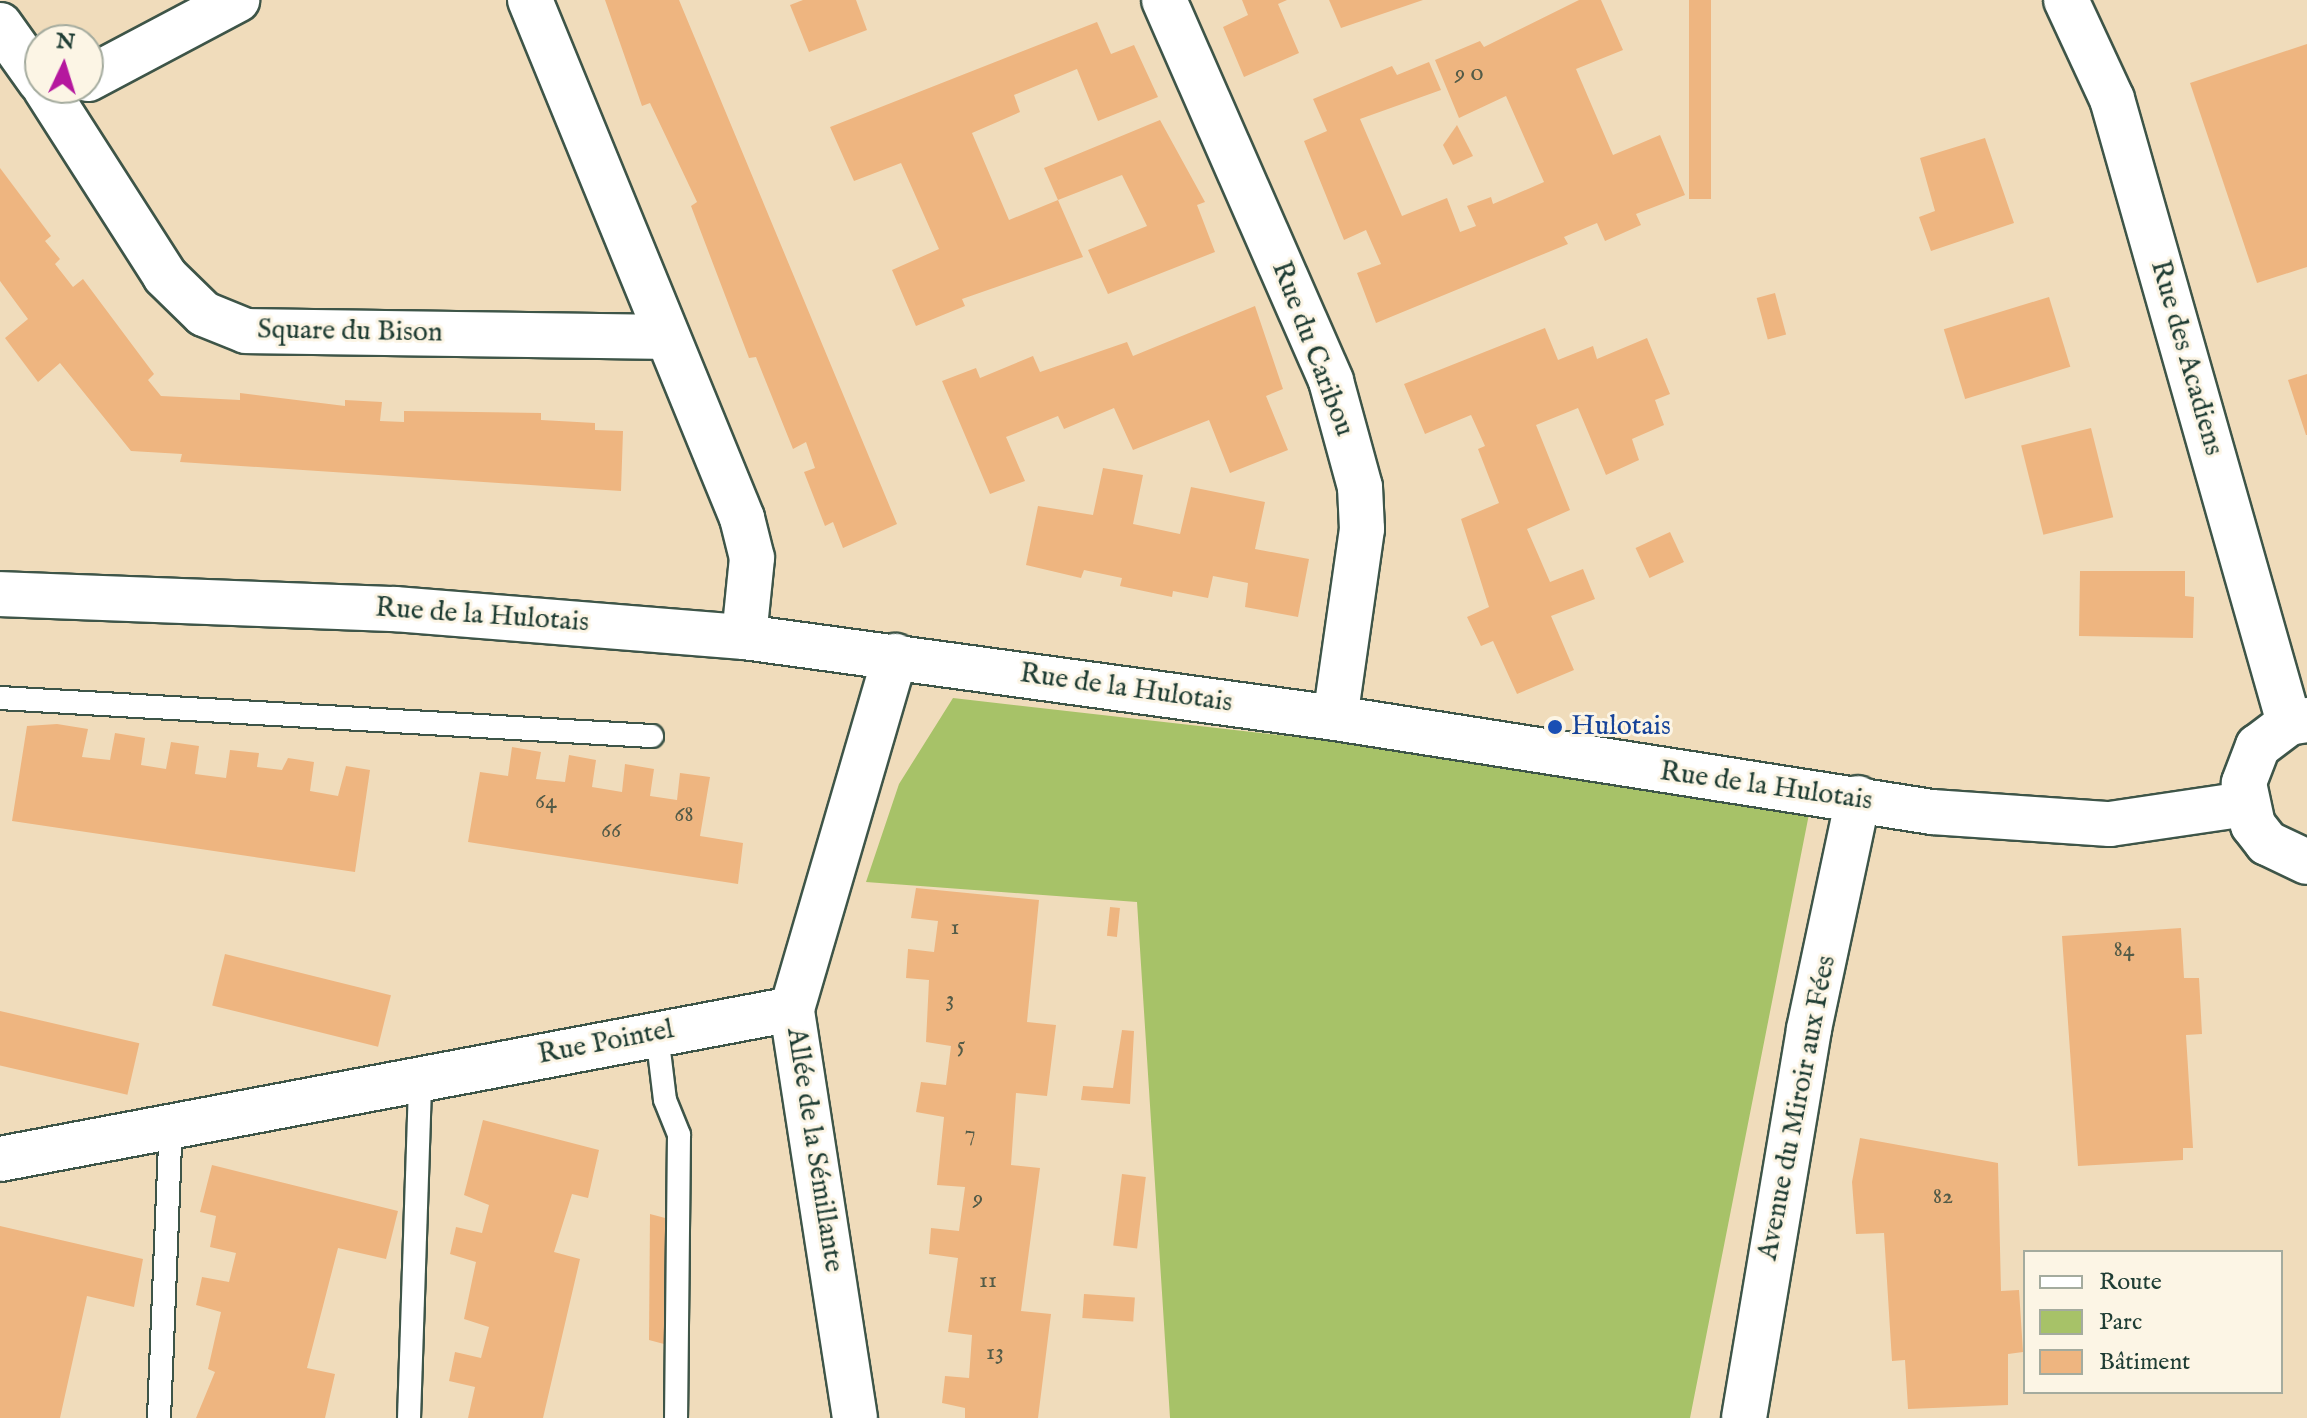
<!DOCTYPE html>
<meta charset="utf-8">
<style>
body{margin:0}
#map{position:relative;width:2307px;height:1418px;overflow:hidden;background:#f0dcbb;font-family:"IM FELL English",serif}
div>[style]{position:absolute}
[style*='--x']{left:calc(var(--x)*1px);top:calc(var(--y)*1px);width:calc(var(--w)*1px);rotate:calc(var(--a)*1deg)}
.green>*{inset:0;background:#a7c268}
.building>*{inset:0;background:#eeb580;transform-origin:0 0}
.roads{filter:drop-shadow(2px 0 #3e5548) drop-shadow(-2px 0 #3e5548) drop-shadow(0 2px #3e5548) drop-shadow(0 -2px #3e5548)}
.lane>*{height:22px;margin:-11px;padding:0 11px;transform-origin:11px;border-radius:11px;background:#fff}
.street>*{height:44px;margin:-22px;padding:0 22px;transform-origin:22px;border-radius:22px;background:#fff}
.dots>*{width:22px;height:22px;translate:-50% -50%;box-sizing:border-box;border:4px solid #fcf5e5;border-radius:50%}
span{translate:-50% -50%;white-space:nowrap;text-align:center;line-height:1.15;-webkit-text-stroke:6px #fcf5e5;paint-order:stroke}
.number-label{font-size:24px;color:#535b47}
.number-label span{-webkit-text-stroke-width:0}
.street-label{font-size:28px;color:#1f3d34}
.transit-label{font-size:28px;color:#164399}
.left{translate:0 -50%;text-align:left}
.legend{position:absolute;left:2023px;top:1250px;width:260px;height:144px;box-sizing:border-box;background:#fcf5e5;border:2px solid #a4ab9e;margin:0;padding:10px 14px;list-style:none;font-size:24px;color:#1f3d34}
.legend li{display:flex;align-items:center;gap:16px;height:40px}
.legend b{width:40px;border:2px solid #a4ab9e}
.north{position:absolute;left:24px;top:24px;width:80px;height:80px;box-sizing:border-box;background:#fcf5e5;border:2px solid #a4ab9e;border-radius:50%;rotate:4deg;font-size:22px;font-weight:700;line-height:32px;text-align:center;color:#1f3d34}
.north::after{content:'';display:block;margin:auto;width:28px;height:36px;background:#b5179e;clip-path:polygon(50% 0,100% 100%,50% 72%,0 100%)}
</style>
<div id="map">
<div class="green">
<i style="clip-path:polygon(953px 698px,1323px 740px,1809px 814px,1690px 1418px,1170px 1418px,1137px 902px,866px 882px,899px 784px)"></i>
</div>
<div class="building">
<i style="clip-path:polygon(605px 0,679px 0,897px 524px,843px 548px,833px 522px,825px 526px,804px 472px,815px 468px,806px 442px,793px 449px,756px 357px,749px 358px,691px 206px,697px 202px,650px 103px,642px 106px)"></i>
<i style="clip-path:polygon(803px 0,856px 0,867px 30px,809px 52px,790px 5px)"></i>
<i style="clip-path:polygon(1242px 0,1287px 0,1278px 4px,1299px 53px,1244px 77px,1223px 27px,1248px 15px)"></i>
<i style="clip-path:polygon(1329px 0,1423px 0,1341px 28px)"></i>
<i style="clip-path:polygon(1579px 0,1601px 0,1623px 50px,1576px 69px,1613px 155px,1660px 135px,1685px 195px,1636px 214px,1641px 225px,1605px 241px,1597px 223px,1564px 237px,1568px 244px,1376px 323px,1357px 273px,1381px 264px,1366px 230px,1344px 240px,1304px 141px,1327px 131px,1313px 99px,1392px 66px,1397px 75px,1429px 62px,1441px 90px,1360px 119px,1402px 216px,1447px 198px,1460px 232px,1476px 226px,1467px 206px,1491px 197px,1493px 204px,1544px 182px,1506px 96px,1459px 118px,1435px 60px,1480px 41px,1484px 47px)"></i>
<i style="left:1689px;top:0;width:22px;height:199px"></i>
<i style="clip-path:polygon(1097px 22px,1111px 54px,1134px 45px,1158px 97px,1098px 121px,1077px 69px,1014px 95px,1020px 112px,972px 133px,1009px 220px,1058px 200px,1083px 257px,962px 299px,965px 306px,916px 326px,892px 270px,939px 249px,901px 163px,854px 181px,830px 127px)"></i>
<i style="clip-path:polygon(2307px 44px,2307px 267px,2257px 283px,2190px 83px)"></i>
<i style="clip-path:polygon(1160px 120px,1205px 202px,1197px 205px,1215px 252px,1108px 294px,1088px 250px,1147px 226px,1122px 175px,1058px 200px,1044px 168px)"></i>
<i style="clip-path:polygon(1457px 125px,1473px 156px,1453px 165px,1443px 145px)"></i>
<i style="clip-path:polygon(1985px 138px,2014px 223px,1931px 251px,1919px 217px,1935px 211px,1920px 158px)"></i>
<i style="clip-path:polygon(0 168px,51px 236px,45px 241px,60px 259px,55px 264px,73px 287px,83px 279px,154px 374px,148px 380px,161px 396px,240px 400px,240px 393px,345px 406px,345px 400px,382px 402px,380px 421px,404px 422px,404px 411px,541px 413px,541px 420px,595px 423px,595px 430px,623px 431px,621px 491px,180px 462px,182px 454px,131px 451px,60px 363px,38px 382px,5px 338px,28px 319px,0 281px)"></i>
<i style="left:1775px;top:293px;width:43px;height:19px;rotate:75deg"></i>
<i style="left:2049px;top:297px;width:73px;height:110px;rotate:73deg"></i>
<i style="clip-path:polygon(1255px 306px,1283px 389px,1266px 396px,1288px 450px,1230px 473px,1209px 420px,1133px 450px,1114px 408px,1064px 429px,1058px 416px,1006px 437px,1025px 481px,990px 494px,942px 381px,976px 368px,980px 378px,1033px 356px,1040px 372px,1127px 342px,1133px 356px)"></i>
<i style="clip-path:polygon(1545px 328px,1558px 360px,1593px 346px,1597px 359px,1647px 338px,1670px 394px,1655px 400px,1664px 425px,1632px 439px,1639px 460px,1606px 475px,1578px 408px,1536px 425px,1570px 510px,1527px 529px,1550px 582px,1583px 569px,1595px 599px,1551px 616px,1574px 670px,1517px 694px,1493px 641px,1481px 646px,1467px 617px,1489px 607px,1461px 519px,1499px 503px,1478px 449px,1485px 446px,1471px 415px,1425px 434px,1404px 384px)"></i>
<i style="clip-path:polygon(2307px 374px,2307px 435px,2306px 435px,2288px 380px)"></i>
<i style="left:2091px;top:428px;width:92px;height:72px;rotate:76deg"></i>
<i style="clip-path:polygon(1103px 468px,1143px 475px,1133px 524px,1180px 534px,1191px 487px,1265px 502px,1255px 549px,1309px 559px,1298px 617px,1245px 607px,1248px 583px,1213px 576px,1208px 598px,1173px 591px,1172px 597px,1120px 586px,1122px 578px,1084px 570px,1081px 578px,1026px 565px,1038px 506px,1093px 515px)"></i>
<i style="left:1670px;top:532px;width:33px;height:38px;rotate:65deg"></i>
<i style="clip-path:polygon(2080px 571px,2185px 571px,2185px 596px,2194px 597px,2193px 638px,2079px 636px)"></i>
<i style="clip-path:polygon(57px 724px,88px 729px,82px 757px,110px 760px,115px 733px,145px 738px,141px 765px,166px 769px,171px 742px,199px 746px,195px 774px,226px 778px,230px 750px,259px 753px,257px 767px,282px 770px,288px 758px,314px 762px,310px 791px,338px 796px,346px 766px,370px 770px,355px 872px,12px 821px,27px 726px)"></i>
<i style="clip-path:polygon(512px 747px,541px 752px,536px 779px,565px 782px,569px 755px,596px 760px,592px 787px,622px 792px,625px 764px,654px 769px,650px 796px,677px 800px,680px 773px,710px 777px,700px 836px,743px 843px,738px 884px,468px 842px,480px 772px,508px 776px)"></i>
<i style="clip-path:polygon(916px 888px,1039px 900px,1027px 1022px,1056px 1025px,1047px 1096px,1016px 1093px,1011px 1165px,1040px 1168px,1021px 1311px,1051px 1314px,1038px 1418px,965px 1418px,965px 1408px,942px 1403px,945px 1376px,969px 1378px,972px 1335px,948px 1332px,958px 1258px,929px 1254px,931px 1228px,959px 1231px,965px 1187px,937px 1185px,944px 1117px,916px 1112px,921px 1082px,946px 1085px,951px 1046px,926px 1042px,929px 980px,906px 978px,908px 949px,934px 952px,938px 921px,911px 918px)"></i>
<i style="left:1110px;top:907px;width:10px;height:29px;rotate:6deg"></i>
<i style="clip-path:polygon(2181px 928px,2184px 978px,2199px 978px,2202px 1034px,2186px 1035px,2193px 1148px,2183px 1148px,2183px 1160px,2078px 1166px,2062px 936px)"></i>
<i style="left:225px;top:954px;width:171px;height:53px;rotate:14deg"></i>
<i style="left:0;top:1011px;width:143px;height:53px;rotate:13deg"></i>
<i style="clip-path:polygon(1122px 1030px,1134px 1031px,1130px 1104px,1081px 1100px,1083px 1086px,1113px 1088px)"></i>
<i style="clip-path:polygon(483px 1120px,599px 1150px,588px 1198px,572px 1194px,554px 1252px,580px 1259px,543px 1418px,468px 1418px,475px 1387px,449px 1381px,455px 1352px,481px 1358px,489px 1327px,464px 1319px,476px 1262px,450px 1254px,456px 1227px,482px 1233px,489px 1205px,464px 1195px)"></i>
<i style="clip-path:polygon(1860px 1138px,1998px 1163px,2001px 1291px,2019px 1290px,2023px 1352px,2008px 1354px,2008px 1405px,1908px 1409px,1905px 1360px,1892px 1361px,1884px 1233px,1856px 1234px,1852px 1182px)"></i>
<i style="clip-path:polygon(212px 1165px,398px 1211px,386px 1259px,338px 1248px,307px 1368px,335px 1374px,325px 1418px,196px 1418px,215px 1372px,208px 1369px,221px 1312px,196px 1305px,202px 1277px,229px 1282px,236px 1253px,210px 1247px,216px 1216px,200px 1212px)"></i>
<i style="left:1122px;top:1174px;width:24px;height:72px;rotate:7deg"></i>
<i style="clip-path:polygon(650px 1214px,669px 1219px,664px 1344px,649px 1340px)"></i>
<i style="clip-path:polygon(0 1226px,143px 1259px,134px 1307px,87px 1296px,60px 1418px,0 1418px)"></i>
<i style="left:1084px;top:1294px;width:51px;height:24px;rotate:4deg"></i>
</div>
<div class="roads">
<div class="lane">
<i style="--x:0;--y:698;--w:653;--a:3.34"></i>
<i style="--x:657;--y:1034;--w:66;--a:83.1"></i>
<i style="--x:665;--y:1100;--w:38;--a:68"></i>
<i style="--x:679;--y:1135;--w:283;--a:90.6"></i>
<i style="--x:159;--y:1418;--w:293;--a:-87.7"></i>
<i style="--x:409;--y:1418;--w:339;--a:-88.1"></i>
</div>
<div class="street">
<i style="--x:530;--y:0;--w:560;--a:67.74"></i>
<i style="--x:742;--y:518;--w:41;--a:76"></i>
<i style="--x:752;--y:558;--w:79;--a:95.8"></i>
<i style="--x:1164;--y:0;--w:416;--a:66.3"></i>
<i style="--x:1331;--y:381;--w:110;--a:74.7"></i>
<i style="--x:1360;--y:487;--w:42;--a:87.3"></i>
<i style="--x:1362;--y:529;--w:191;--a:98.1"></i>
<i style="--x:2066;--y:0;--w:109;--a:65.1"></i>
<i style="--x:2112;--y:99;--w:649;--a:74.16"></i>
<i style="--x:0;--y:25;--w:69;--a:54.5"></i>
<i style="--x:88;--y:79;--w:169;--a:-27.9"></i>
<i style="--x:45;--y:88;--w:223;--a:57.4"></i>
<i style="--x:165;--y:276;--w:54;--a:44.3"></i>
<i style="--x:204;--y:314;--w:45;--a:22"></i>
<i style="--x:246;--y:331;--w:421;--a:0.8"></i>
<i style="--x:0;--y:594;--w:395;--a:2.2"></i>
<i style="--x:395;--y:609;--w:350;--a:4.6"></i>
<i style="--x:744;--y:637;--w:597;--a:7.8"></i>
<i style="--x:1335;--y:718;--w:604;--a:8.95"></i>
<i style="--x:1932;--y:812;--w:178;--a:3.9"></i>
<i style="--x:2110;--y:824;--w:136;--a:-8.4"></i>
<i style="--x:2307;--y:720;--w:18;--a:171"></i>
<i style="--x:2289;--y:723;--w:39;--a:143"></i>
<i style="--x:2258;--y:746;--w:40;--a:111"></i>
<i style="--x:2244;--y:783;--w:43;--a:77.9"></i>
<i style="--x:2253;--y:825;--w:23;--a:52"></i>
<i style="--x:2267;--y:843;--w:44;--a:25.4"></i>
<i style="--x:0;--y:1159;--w:806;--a:-10.72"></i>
<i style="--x:855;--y:1418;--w:414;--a:-98.8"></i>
<i style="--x:792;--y:1009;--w:368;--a:-73.7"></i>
<i style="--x:1744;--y:1418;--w:394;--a:-80.5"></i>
<i style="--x:1809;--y:1029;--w:236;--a:-78"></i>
</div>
</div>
<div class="dots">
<i style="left:1555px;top:727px;background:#1a4fb4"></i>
</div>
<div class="number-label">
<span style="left:1469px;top:74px">9 o</span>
<span style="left:546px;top:802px">64</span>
<span style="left:684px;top:815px">68</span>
<span style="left:611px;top:831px">66</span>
<span style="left:955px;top:928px">1</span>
<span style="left:2124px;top:950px">84</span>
<span style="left:950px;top:1000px">3</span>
<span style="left:961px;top:1046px">5</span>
<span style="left:970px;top:1134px">7</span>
<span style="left:1943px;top:1197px">82</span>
<span style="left:978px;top:1199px">9</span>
<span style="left:988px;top:1281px">11</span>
<span style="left:995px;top:1353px">13</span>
</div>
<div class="street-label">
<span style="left:350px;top:332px;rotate:1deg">Square du Bison</span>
<span style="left:1312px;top:349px;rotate:69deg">Rue du Caribou</span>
<span style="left:2186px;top:358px;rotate:74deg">Rue des Acadiens</span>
<span style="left:482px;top:616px;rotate:4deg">Rue de la Hulotais</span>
<span style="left:1126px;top:689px;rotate:8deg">Rue de la Hulotais</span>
<span style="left:1766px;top:787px;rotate:8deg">Rue de la Hulotais</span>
<span style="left:606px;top:1043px;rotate:-11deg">Rue Pointel</span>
<span style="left:1798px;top:1108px;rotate:-79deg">Avenue du Miroir aux Fées</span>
<span style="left:814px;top:1150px;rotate:81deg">Allée de la Sémillante</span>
</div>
<div class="transit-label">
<span class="left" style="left:1571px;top:727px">Hulotais</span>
</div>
<ul class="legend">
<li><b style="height:10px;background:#fff"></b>Route</li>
<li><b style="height:22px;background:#a7c268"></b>Parc</li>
<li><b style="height:22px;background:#eeb580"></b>Bâtiment</li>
</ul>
<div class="north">N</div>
</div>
